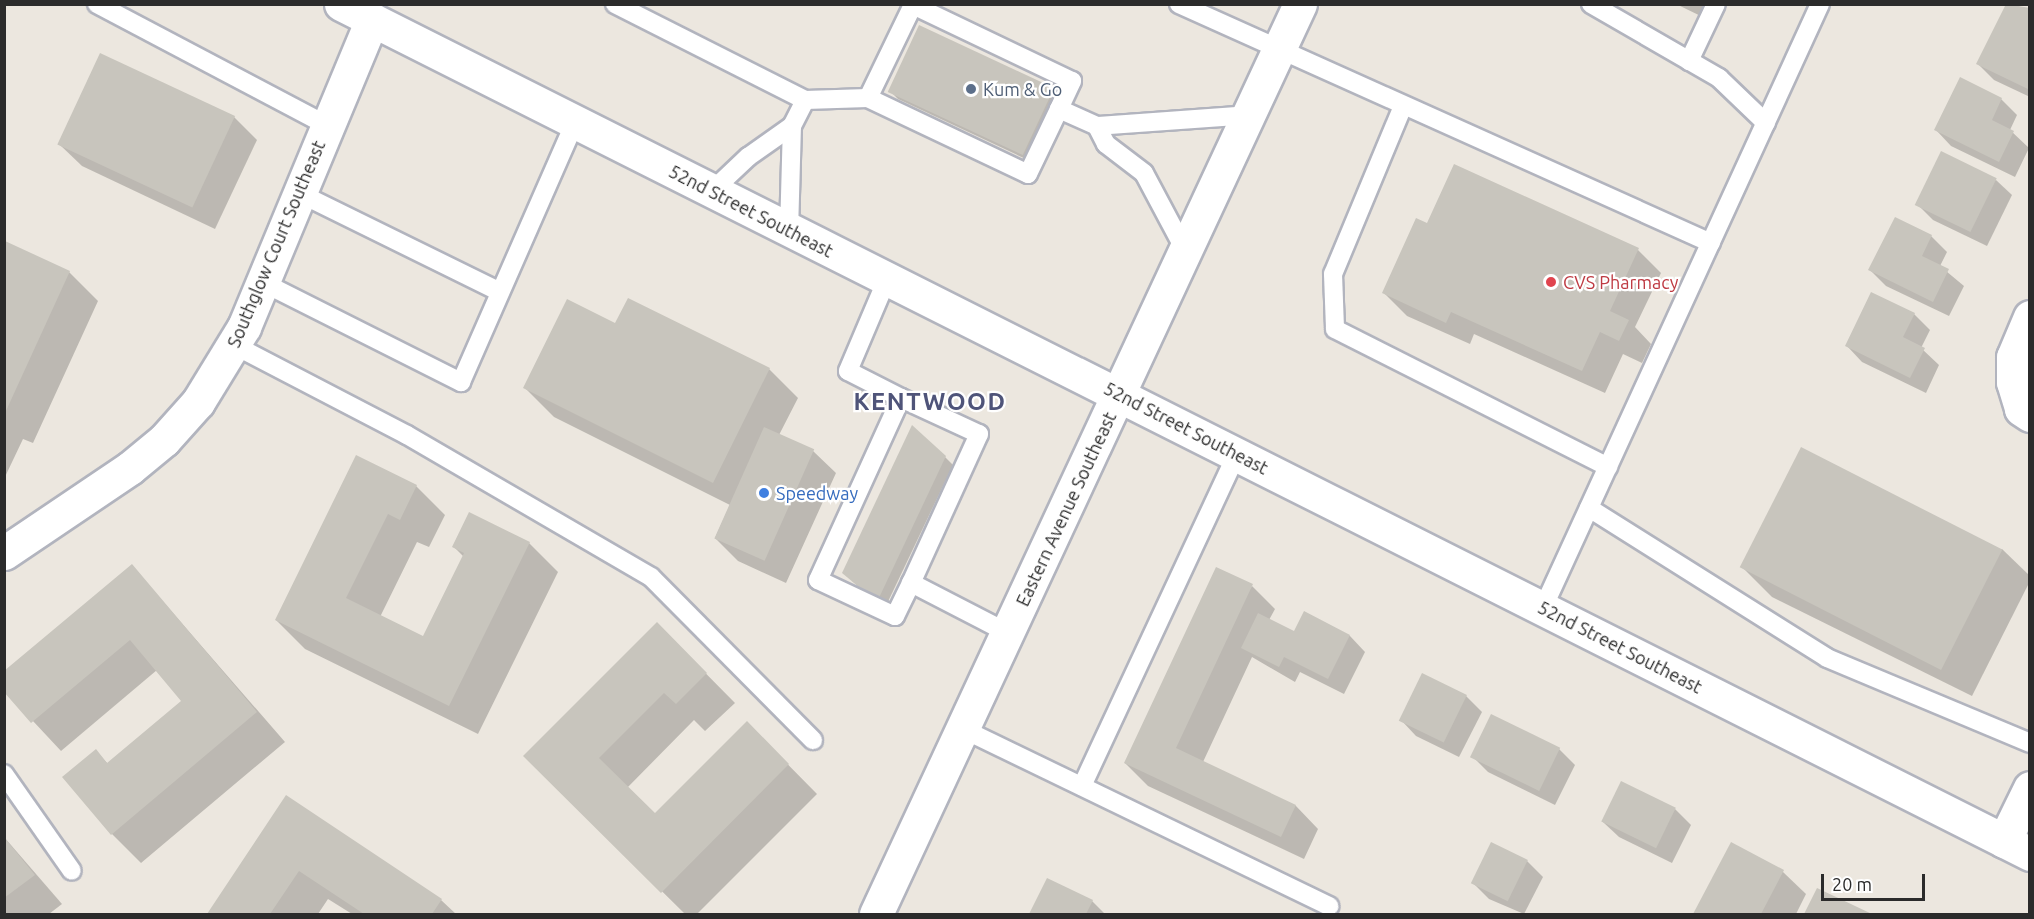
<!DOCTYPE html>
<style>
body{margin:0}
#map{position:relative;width:2034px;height:919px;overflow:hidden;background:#ece7df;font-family:Ubuntu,sans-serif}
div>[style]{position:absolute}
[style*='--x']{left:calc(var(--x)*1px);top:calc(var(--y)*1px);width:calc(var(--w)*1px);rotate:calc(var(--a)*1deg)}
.shadow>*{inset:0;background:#0003}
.building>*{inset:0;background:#c8c5bd;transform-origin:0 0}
.roads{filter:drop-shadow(2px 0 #b2b4be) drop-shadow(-2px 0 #b2b4be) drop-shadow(0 2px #b2b4be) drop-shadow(0 -2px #b2b4be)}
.service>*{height:18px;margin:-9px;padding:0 9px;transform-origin:9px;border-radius:9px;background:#fff}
.minor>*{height:33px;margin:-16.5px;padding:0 16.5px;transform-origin:16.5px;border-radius:16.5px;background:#fff}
.tertiary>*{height:33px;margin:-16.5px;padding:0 16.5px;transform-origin:16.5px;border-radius:16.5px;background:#fff}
.secondary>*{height:33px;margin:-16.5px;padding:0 16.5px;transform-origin:16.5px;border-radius:16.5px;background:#fff}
.dots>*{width:16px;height:16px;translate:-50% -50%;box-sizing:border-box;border:3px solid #fff;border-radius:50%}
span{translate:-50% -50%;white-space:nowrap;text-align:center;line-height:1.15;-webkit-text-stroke:4.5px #fff;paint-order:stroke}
.service-label{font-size:18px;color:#4e5e75}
.left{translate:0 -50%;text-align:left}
.street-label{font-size:18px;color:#2b2b2b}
.health-label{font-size:18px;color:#be3a42}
.shop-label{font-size:18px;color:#366cbe}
.district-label{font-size:24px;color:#4f5479;font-weight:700;letter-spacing:1.5px}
.frame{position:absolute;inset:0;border:6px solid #2b2b2b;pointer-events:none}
.scale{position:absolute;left:1821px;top:874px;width:104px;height:27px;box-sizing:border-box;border:3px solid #2b2b2b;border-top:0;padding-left:8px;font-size:18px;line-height:21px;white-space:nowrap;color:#2b2b2b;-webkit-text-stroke:4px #fff;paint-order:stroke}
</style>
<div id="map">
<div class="shadow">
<i style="clip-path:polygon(1676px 4px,1722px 4px,1713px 22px)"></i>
<i style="clip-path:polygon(2007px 4px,2030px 9px,2030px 97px,1994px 80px,1978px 64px)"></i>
<i style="clip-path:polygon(1053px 88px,1060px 96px,1030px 161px,898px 99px,890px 91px)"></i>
<i style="clip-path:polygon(2001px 99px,2017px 115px,2010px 130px,2029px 148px,2015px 177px,1951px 146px,1936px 130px)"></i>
<i style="clip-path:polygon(234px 117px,257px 140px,215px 229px,82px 166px,59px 144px)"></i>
<i style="clip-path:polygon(1996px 180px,2012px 195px,1987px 246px,1933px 220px,1917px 204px)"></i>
<i style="clip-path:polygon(1428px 225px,1638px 250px,1661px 273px,1635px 327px,1651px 344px,1642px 363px,1623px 354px,1605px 393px,1474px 334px,1470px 344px,1407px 316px,1384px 293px)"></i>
<i style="clip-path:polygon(1931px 236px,1947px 252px,1940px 266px,1964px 286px,1949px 316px,1886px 286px,1870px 270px)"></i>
<i style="clip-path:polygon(4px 242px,69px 272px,98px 301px,33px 443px,23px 439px,4px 479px)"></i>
<i style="clip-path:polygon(1914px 314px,1930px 330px,1921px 348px,1939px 365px,1926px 393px,1862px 362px,1847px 346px)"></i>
<i style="clip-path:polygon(616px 325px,769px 369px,798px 398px,779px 435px,813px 451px,836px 473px,786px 583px,738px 561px,715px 538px,730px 505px,554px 417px,525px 388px)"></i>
<i style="clip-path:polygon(945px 457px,953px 465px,885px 608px,852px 581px)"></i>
<i style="clip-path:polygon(416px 486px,445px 515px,429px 547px,417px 542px,380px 617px,423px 638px,464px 557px,454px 547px,529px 543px,558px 572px,478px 734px,305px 649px,276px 620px)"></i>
<i style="clip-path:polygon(2002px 549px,2030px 576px,2030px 581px,1972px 696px,1772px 597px,1743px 568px)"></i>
<i style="clip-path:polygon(132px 566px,285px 742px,141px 863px,112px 834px,96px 751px,108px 764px,183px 701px,157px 670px,61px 751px,4px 690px)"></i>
<i style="clip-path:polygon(1252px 586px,1275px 609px,1269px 620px,1295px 633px,1305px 614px,1350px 636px,1365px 652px,1344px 694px,1300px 672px,1295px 682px,1252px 657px,1203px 762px,1296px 806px,1318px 829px,1304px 859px,1148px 786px,1125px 763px)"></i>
<i style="clip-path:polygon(657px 624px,735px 703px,705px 731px,694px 720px,627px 788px,655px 815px,747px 723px,817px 794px,697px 914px,685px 914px,525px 756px)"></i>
<i style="clip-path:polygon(1466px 696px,1482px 712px,1459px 757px,1416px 736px,1401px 720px)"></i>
<i style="clip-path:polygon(1559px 749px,1575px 765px,1555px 805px,1488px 772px,1472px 756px)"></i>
<i style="clip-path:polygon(1622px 783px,1675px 809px,1691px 825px,1672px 863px,1619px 837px,1603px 822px)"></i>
<i style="clip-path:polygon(286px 797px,441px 900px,456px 914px,352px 914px,328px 899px,318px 914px,209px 914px)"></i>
<i style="clip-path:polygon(4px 837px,62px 904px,49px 914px,4px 914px)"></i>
<i style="clip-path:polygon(1731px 844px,1783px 872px,1806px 894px,1796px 914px,1695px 914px)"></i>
<i style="clip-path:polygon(1527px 861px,1543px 877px,1524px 914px,1489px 899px,1473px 883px)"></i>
<i style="clip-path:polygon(1048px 880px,1092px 901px,1105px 914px,1031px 914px)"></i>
<i style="clip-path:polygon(1817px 890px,1869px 914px,1806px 914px)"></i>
</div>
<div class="building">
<i style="clip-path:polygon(2006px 4px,2030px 8px,2030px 90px,1976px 64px)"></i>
<i style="left:919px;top:25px;width:149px;height:74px;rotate:25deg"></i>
<i style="left:100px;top:53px;width:149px;height:101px;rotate:25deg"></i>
<i style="clip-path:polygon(1960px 77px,2002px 98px,1992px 120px,2014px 131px,1999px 162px,1934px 130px)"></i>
<i style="left:1941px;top:151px;width:62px;height:60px;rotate:26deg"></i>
<i style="clip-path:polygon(1454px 164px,1639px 248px,1610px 311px,1629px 320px,1619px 341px,1600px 332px,1582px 371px,1451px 312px,1446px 323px,1382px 293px,1416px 218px,1427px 223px)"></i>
<i style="clip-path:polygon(1895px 217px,1932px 235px,1922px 256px,1949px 269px,1933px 302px,1868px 270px)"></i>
<i style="clip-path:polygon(5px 241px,70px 271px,5px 413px)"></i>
<i style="clip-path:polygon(1871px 292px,1915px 313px,1903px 337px,1925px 348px,1910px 378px,1845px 346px)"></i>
<i style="clip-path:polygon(628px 298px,770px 368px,713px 483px,523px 388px,567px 299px,615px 323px)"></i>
<i style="clip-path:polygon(912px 425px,946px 456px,877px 602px,842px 573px)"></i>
<i style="left:764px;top:427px;width:55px;height:122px;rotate:24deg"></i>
<i style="left:1801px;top:447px;width:226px;height:135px;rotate:27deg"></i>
<i style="clip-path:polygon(356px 455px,417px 485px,400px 520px,388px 514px,346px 598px,423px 636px,464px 553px,452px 547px,469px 512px,530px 542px,449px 706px,275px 620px)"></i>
<i style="clip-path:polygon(132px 564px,257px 712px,111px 835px,62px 777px,96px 749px,107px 763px,181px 701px,130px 640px,31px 723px,4px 692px,4px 671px)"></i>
<i style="clip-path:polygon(1216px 567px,1253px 584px,1176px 748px,1296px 805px,1281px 837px,1124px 763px)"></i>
<i style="clip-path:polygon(1304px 611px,1350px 635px,1328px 679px,1284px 657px,1279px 667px,1241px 648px,1258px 613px,1294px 631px)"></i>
<i style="clip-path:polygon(657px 622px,707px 673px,676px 704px,664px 693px,599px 758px,655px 813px,747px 721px,789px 764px,661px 893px,523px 756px)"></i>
<i style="left:1422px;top:673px;width:50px;height:53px;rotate:26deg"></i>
<i style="left:1491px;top:714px;width:77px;height:48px;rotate:26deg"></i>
<i style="left:1621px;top:781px;width:61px;height:45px;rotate:26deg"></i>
<i style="clip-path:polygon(286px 795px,442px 899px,432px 914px,364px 914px,299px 871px,270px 914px,207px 914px)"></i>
<i style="clip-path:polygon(4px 837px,35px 875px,4px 898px)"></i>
<i style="left:1491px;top:842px;width:41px;height:46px;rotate:26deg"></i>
<i style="clip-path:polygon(1731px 842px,1784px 870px,1761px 914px,1693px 914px)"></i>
<i style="clip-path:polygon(1047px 878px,1093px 900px,1086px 914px,1029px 914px)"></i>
<i style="clip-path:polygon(1817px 888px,1872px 914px,1804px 914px)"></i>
</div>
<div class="roads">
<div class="service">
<i style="--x:97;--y:4;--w:261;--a:27.8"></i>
<i style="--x:615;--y:4;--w:213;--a:26.8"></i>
<i style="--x:1179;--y:4;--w:583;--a:24.19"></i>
<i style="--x:1591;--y:4;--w:148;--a:30"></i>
<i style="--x:1719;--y:78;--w:65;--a:43.8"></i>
<i style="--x:1689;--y:61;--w:63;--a:-64.7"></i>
<i style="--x:1403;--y:106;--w:182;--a:112.6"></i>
<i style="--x:1333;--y:274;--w:55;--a:87.9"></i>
<i style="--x:1335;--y:329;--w:306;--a:26.8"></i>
<i style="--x:1059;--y:109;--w:31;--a:-65"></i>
<i style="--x:1072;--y:81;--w:176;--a:-154.5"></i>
<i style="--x:913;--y:5;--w:103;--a:115.8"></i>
<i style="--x:868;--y:98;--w:177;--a:25.4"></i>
<i style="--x:1028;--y:174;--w:72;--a:-64.5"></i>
<i style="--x:1059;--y:109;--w:42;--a:24.1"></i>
<i style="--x:712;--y:191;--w:50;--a:-43.4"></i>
<i style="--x:748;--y:157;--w:54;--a:-35.2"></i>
<i style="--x:299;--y:193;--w:224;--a:26.2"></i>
<i style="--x:789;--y:232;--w:106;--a:-88.4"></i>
<i style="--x:792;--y:126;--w:29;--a:-63"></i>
<i style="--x:805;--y:100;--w:63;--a:-1.8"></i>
<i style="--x:1186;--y:252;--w:89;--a:-118"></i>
<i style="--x:1144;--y:173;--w:48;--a:-142.7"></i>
<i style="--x:1106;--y:144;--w:20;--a:-117"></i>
<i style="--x:1097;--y:126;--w:152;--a:-4.1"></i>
<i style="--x:887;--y:279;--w:100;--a:113"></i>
<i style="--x:848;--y:371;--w:59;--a:27"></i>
<i style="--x:901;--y:398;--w:200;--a:114.5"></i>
<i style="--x:818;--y:580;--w:85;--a:25.1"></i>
<i style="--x:895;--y:616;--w:37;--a:-64"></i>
<i style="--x:911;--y:583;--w:109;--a:27.3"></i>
<i style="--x:262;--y:282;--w:223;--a:26.7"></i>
<i style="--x:461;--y:382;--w:284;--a:-66.3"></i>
<i style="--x:234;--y:345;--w:195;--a:27.5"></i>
<i style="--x:407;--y:435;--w:282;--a:30.2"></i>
<i style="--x:651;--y:577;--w:230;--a:45.2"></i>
<i style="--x:901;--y:398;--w:86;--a:24.8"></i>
<i style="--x:979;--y:434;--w:164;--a:114.5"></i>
<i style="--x:1589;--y:508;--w:281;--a:32.2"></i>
<i style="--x:1827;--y:658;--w:220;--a:22.7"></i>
<i style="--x:1543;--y:608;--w:664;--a:-65.36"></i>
<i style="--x:963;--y:729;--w:407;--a:25.8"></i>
<i style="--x:4;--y:774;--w:118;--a:55"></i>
<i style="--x:1082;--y:786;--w:367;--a:-65"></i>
</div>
<div class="minor">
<i style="--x:2030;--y:317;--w:43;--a:113"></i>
<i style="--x:2013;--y:357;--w:25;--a:90"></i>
<i style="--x:2013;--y:382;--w:28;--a:73"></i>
<i style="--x:2021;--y:409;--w:11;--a:34"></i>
<i style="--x:4;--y:553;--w:152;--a:-34"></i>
<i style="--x:130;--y:468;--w:44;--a:-39.5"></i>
<i style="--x:164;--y:440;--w:51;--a:-48.2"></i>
<i style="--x:198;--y:402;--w:88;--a:-58.5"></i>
<i style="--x:244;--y:327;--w:333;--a:-67.4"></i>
<i style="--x:2004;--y:841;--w:59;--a:-63.9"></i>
</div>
<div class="tertiary">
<i style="--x:876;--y:914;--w:1004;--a:-65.02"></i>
</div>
<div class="secondary">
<i style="--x:341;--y:4;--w:1891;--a:26.71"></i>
</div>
</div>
<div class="dots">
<i style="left:971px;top:89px;background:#5c6f8a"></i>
<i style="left:1551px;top:282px;background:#e0444e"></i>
<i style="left:764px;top:493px;background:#3f7fe0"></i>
</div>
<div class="service-label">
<span class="left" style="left:983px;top:89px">Kum &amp; Go</span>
</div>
<div class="street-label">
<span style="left:751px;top:211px;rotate:27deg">52nd Street Southeast</span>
<span style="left:276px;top:244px;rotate:-67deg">Southglow Court Southeast</span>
<span style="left:1186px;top:428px;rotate:27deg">52nd Street Southeast</span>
<span style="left:1066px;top:509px;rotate:-65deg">Eastern Avenue Southeast</span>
<span style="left:1620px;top:647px;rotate:27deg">52nd Street Southeast</span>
</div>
<div class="health-label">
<span class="left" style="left:1563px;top:282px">CVS Pharmacy</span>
</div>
<div class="shop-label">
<span class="left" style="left:776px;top:493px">Speedway</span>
</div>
<div class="district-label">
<span style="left:930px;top:402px">KENTWOOD</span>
</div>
<div class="frame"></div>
<div class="scale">20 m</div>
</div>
